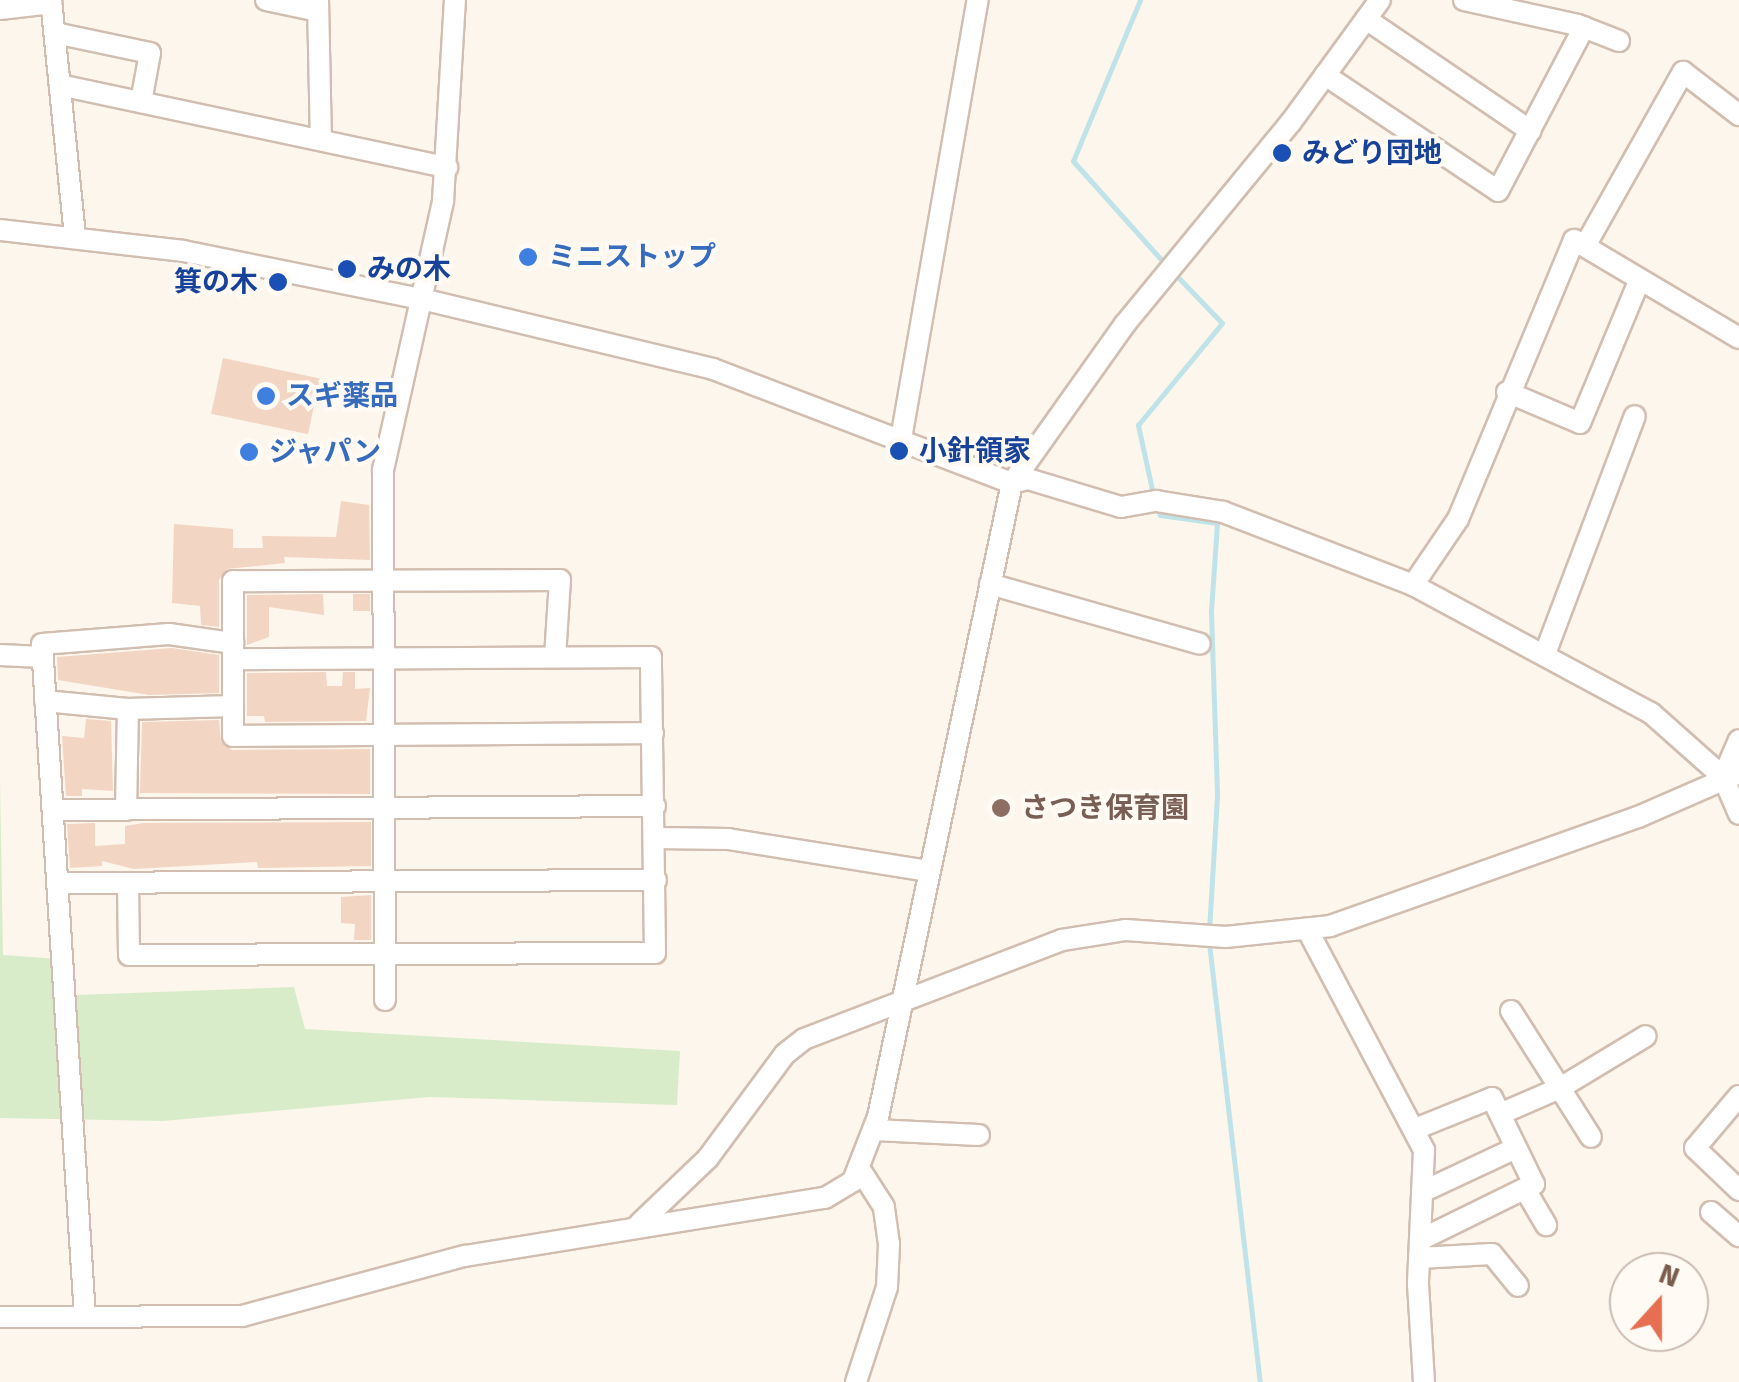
<!DOCTYPE html>
<meta charset="utf-8">
<style>
body{margin:0}
#map{position:relative;width:1739px;height:1382px;overflow:hidden;background:#fdf6ec;font-family:"Fira Sans","Noto Sans JP",sans-serif}
div>[style]{position:absolute}
[style*='--x']{left:calc(var(--x)*1px);top:calc(var(--y)*1px);width:calc(var(--w)*1px);rotate:calc(var(--a)*1deg)}
.green>*{inset:0;background:#d8ecc9}
.stream>*{height:5px;margin:-2.5px;padding:0 2.5px;transform-origin:2.5px;border-radius:2.5px;background:#bfe3e8}
.building>*{inset:0;background:#f3d5c3;transform-origin:0 0}
.roads{filter:drop-shadow(2px 0 #d1beb0) drop-shadow(-2px 0 #d1beb0) drop-shadow(0 2px #d1beb0) drop-shadow(0 -2px #d1beb0)}
.minor>*{height:20px;margin:-10px;padding:0 10px;transform-origin:10px;border-radius:10px;background:#fff}
.dots>*{width:28px;height:28px;translate:-50% -50%;box-sizing:border-box;border:5px solid #fffaf3;border-radius:50%}
span{translate:-50% -50%;white-space:nowrap;text-align:center;line-height:1.15;-webkit-text-stroke:8px #fffaf3;paint-order:stroke}
.transit-label{font-size:28px;color:#164399;font-weight:700}
.left{translate:0 -50%;text-align:left}
.right{translate:-100% -50%;text-align:right}
.shop-label{font-size:28px;color:#366cbe;font-weight:700}
.education-label{font-size:28px;color:#785e54;font-weight:700}
.north{position:absolute;left:1609px;top:1252px;width:100px;height:100px;box-sizing:border-box;background:#fffaf3;border:2px solid #cabbb1;border-radius:50%;rotate:21deg;font-size:28px;font-weight:700;line-height:40px;text-align:center;color:#7a5c4d}
.north::after{content:'';display:block;margin:auto;width:35px;height:45px;background:#e76f51;clip-path:polygon(50% 0,100% 100%,50% 72%,0 100%)}
</style>
<div id="map">
<div class="green">
<i style="clip-path:polygon(0 779px,3px 955px,59px 959px,75px 995px,294px 987px,305px 1029px,680px 1051px,677px 1105px,429px 1097px,163px 1121px,0 1118px)"></i>
</div>
<div class="stream">
<i style="--x:1140;--y:0;--w:174;--a:112.6"></i>
<i style="--x:1073;--y:161;--w:138;--a:48.2"></i>
<i style="--x:1153;--y:494;--w:71;--a:-102.3"></i>
<i style="--x:1138;--y:425;--w:132;--a:-50.5"></i>
<i style="--x:1222;--y:323;--w:71;--a:-133.9"></i>
<i style="--x:1158;--y:509;--w:6;--a:72"></i>
<i style="--x:1160;--y:515;--w:58;--a:8"></i>
<i style="--x:1217;--y:523;--w:89;--a:93.9"></i>
<i style="--x:1211;--y:612;--w:184;--a:88.1"></i>
<i style="--x:1217;--y:796;--w:136;--a:93.4"></i>
<i style="--x:1209;--y:943;--w:442;--a:83.4"></i>
</div>
<div class="building">
<i style="left:223px;top:358px;width:99px;height:57px;rotate:12deg"></i>
<i style="clip-path:polygon(341px 501px,369px 505px,370px 560px,284px 557px,285px 563px,227px 569px,219px 580px,219px 627px,201px 625px,200px 606px,172px 603px,174px 524px,233px 529px,233px 548px,263px 548px,262px 536px,336px 537px)"></i>
<i style="clip-path:polygon(323px 594px,324px 615px,269px 607px,269px 637px,247px 645px,247px 595px)"></i>
<i style="left:353px;top:594px;width:17px;height:17px"></i>
<i style="clip-path:polygon(172px 648px,219px 655px,219px 693px,149px 695px,58px 680px,57px 657px)"></i>
<i style="clip-path:polygon(326px 672px,327px 686px,342px 686px,343px 672px,355px 672px,355px 689px,370px 688px,366px 721px,265px 722px,264px 716px,247px 716px,247px 673px)"></i>
<i style="clip-path:polygon(86px 719px,111px 721px,113px 791px,82px 789px,82px 796px,66px 796px,62px 736px,84px 738px)"></i>
<i style="clip-path:polygon(219px 720px,221px 742px,232px 750px,370px 749px,370px 794px,140px 793px,142px 722px)"></i>
<i style="clip-path:polygon(371px 822px,371px 866px,258px 868px,257px 862px,134px 869px,102px 861px,102px 866px,70px 868px,67px 824px,95px 823px,95px 846px,125px 844px,125px 826px,143px 823px)"></i>
<i style="clip-path:polygon(371px 895px,371px 940px,354px 940px,355px 924px,341px 923px,341px 897px)"></i>
</div>
<div class="roads">
<div class="minor">
<i style="--x:51;--y:0;--w:238;--a:84.2"></i>
<i style="--x:266;--y:0;--w:53;--a:11.9"></i>
<i style="--x:318;--y:0;--w:140;--a:88.8"></i>
<i style="--x:1464;--y:0;--w:117;--a:12.4"></i>
<i style="--x:1578;--y:25;--w:44;--a:21.3"></i>
<i style="--x:0;--y:9;--w:52;--a:-6.6"></i>
<i style="--x:1366;--y:19;--w:199;--a:34.2"></i>
<i style="--x:55;--y:33;--w:97;--a:11.9"></i>
<i style="--x:150;--y:53;--w:50;--a:100.4"></i>
<i style="--x:1325;--y:75;--w:208;--a:33.8"></i>
<i style="--x:1498;--y:191;--w:185;--a:-62.3"></i>
<i style="--x:60;--y:85;--w:396;--a:12"></i>
<i style="--x:0;--y:230;--w:184;--a:6.5"></i>
<i style="--x:183;--y:251;--w:244;--a:11.4"></i>
<i style="--x:422;--y:299;--w:299;--a:13.5"></i>
<i style="--x:713;--y:369;--w:320;--a:20.9"></i>
<i style="--x:1012;--y:483;--w:16;--a:-14"></i>
<i style="--x:1028;--y:479;--w:97;--a:16.8"></i>
<i style="--x:1121;--y:507;--w:36;--a:-10"></i>
<i style="--x:1156;--y:501;--w:68;--a:9.3"></i>
<i style="--x:1223;--y:512;--w:204;--a:21"></i>
<i style="--x:1413;--y:585;--w:270;--a:28.3"></i>
<i style="--x:1651;--y:713;--w:96;--a:41.6"></i>
<i style="--x:1723;--y:777;--w:40;--a:66.6"></i>
<i style="--x:1585;--y:246;--w:200;--a:-60.6"></i>
<i style="--x:1683;--y:72;--w:71;--a:37.5"></i>
<i style="--x:1507;--y:392;--w:79;--a:23"></i>
<i style="--x:1580;--y:423;--w:154;--a:-67.4"></i>
<i style="--x:901;--y:439;--w:446;--a:-80.1"></i>
<i style="--x:990;--y:584;--w:218;--a:15.9"></i>
<i style="--x:1413;--y:585;--w:80;--a:-55.7"></i>
<i style="--x:1458;--y:519;--w:302;--a:-67.4"></i>
<i style="--x:1574;--y:240;--w:192;--a:30.7"></i>
<i style="--x:1546;--y:651;--w:251;--a:-69.3"></i>
<i style="--x:0;--y:655;--w:42;--a:2.7"></i>
<i style="--x:555;--y:657;--w:77;--a:-86.3"></i>
<i style="--x:560;--y:580;--w:327;--a:179.8"></i>
<i style="--x:233;--y:581;--w:155;--a:90"></i>
<i style="--x:233;--y:736;--w:420;--a:-0.4"></i>
<i style="--x:45;--y:701;--w:83;--a:5.5"></i>
<i style="--x:128;--y:709;--w:105;--a:-1.6"></i>
<i style="--x:1723;--y:777;--w:40;--a:-66.6"></i>
<i style="--x:53;--y:810;--w:602;--a:-0.38"></i>
<i style="--x:126;--y:810;--w:101;--a:-88.9"></i>
<i style="--x:656;--y:838;--w:72;--a:0.8"></i>
<i style="--x:728;--y:839;--w:202;--a:9.1"></i>
<i style="--x:57;--y:883;--w:599;--a:-0.29"></i>
<i style="--x:128;--y:883;--w:72;--a:89.2"></i>
<i style="--x:129;--y:955;--w:526;--a:-0.22"></i>
<i style="--x:655;--y:953;--w:296;--a:-90.8"></i>
<i style="--x:651;--y:657;--w:418;--a:179.7"></i>
<i style="--x:1307;--y:929;--w:250;--a:62.1"></i>
<i style="--x:1424;--y:1150;--w:134;--a:92.6"></i>
<i style="--x:1418;--y:1284;--w:98;--a:86.5"></i>
<i style="--x:385;--y:1000;--w:530;--a:-90.22"></i>
<i style="--x:383;--y:470;--w:276;--a:-77.4"></i>
<i style="--x:443;--y:201;--w:201;--a:-86.6"></i>
<i style="--x:1511;--y:1011;--w:149;--a:57.6"></i>
<i style="--x:1739;--y:1096;--w:68;--a:130.2"></i>
<i style="--x:1695;--y:1148;--w:61;--a:43.7"></i>
<i style="--x:1500;--y:1114;--w:65;--a:-23.4"></i>
<i style="--x:1560;--y:1088;--w:100;--a:-31.2"></i>
<i style="--x:1415;--y:1129;--w:83;--a:-21.9"></i>
<i style="--x:1492;--y:1098;--w:96;--a:64"></i>
<i style="--x:1534;--y:1184;--w:127;--a:153.8"></i>
<i style="--x:874;--y:1130;--w:105;--a:2.7"></i>
<i style="--x:1525;--y:1189;--w:42;--a:59.7"></i>
<i style="--x:1422;--y:1192;--w:104;--a:-25.1"></i>
<i style="--x:1711;--y:1212;--w:37;--a:41"></i>
<i style="--x:639;--y:1224;--w:95;--a:-43.7"></i>
<i style="--x:708;--y:1158;--w:129;--a:-53.5"></i>
<i style="--x:785;--y:1054;--w:24;--a:-38"></i>
<i style="--x:804;--y:1039;--w:276;--a:-21"></i>
<i style="--x:1062;--y:940;--w:65;--a:-8.9"></i>
<i style="--x:1126;--y:930;--w:100;--a:4"></i>
<i style="--x:1226;--y:937;--w:105;--a:-6"></i>
<i style="--x:1330;--y:926;--w:327;--a:-19.5"></i>
<i style="--x:1638;--y:817;--w:110;--a:-23.5"></i>
<i style="--x:1419;--y:1258;--w:73;--a:-3.1"></i>
<i style="--x:1492;--y:1254;--w:41;--a:50.9"></i>
<i style="--x:0;--y:1317;--w:242;--a:-0.2"></i>
<i style="--x:242;--y:1316;--w:231;--a:-15.1"></i>
<i style="--x:465;--y:1256;--w:365;--a:-9.2"></i>
<i style="--x:825;--y:1198;--w:33;--a:-31"></i>
<i style="--x:853;--y:1181;--w:69;--a:-68.7"></i>
<i style="--x:878;--y:1117;--w:648;--a:-78.07"></i>
<i style="--x:1012;--y:483;--w:195;--a:-54.6"></i>
<i style="--x:1125;--y:324;--w:261;--a:-50.6"></i>
<i style="--x:1291;--y:122;--w:151;--a:-53.9"></i>
<i style="--x:85;--y:1317;--w:674;--a:-93.66"></i>
<i style="--x:42;--y:644;--w:127;--a:-4.5"></i>
<i style="--x:169;--y:634;--w:65;--a:8"></i>
<i style="--x:856;--y:1382;--w:100;--a:-71.9"></i>
<i style="--x:887;--y:1287;--w:43;--a:-87.3"></i>
<i style="--x:889;--y:1244;--w:37;--a:-98"></i>
<i style="--x:884;--y:1207;--w:43;--a:-122.6"></i>
</div>
</div>
<div class="dots">
<i style="left:1282px;top:153px;background:#1a4fb4"></i>
<i style="left:528px;top:257px;background:#3f7fe0"></i>
<i style="left:347px;top:269px;background:#1a4fb4"></i>
<i style="left:278px;top:282px;background:#1a4fb4"></i>
<i style="left:266px;top:396px;background:#3f7fe0"></i>
<i style="left:899px;top:451px;background:#1a4fb4"></i>
<i style="left:249px;top:452px;background:#3f7fe0"></i>
<i style="left:1001px;top:808px;background:#8d6e63"></i>
</div>
<div class="transit-label">
<span class="left" style="left:1302px;top:153px">みどり団地</span>
<span class="left" style="left:367px;top:269px">みの木</span>
<span class="right" style="left:258px;top:282px">箕の木</span>
<span class="left" style="left:919px;top:451px">小針領家</span>
</div>
<div class="shop-label">
<span class="left" style="left:548px;top:257px">ミニストップ</span>
<span class="left" style="left:286px;top:396px">スギ薬品</span>
<span class="left" style="left:269px;top:452px">ジャパン</span>
</div>
<div class="education-label">
<span class="left" style="left:1021px;top:808px">さつき保育園</span>
</div>
<div class="north">N</div>
</div>
